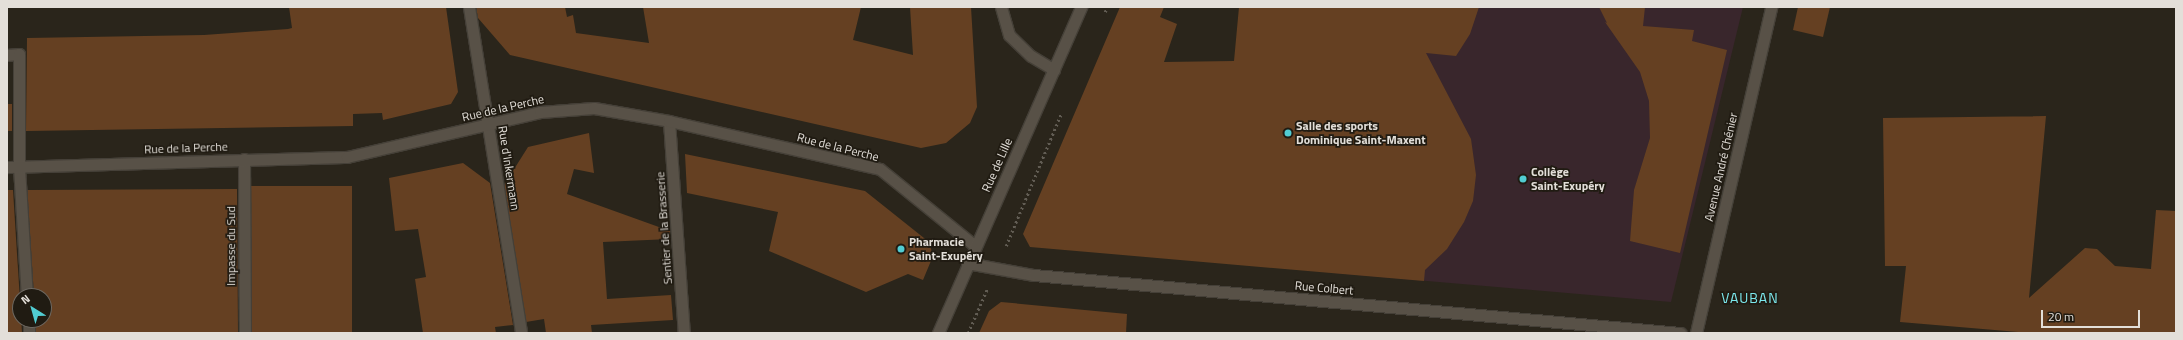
<!DOCTYPE html>
<meta charset="utf-8">
<style>
body{margin:0}
#map{position:relative;width:2183px;height:340px;overflow:hidden;background:#2a251b;font-family:"Titillium Web",sans-serif}
div>[style]{position:absolute}
[style*='--x']{left:calc(var(--x)*1px);top:calc(var(--y)*1px);width:calc(var(--w)*1px);rotate:calc(var(--a)*1deg)}
.education>*{inset:0;background:#39262c}
.building>*{inset:0;background:#654022;transform-origin:0 0}
.path>*{height:2.5px;margin-top:-1.25px;transform-origin:0;background:repeating-linear-gradient(90deg,#625d54 0 2px,transparent 0 5px)}
.roads{filter:drop-shadow(1px 0 #454038) drop-shadow(-1px 0 #454038) drop-shadow(0 1px #454038) drop-shadow(0 -1px #454038)}
.service>*{height:11px;margin:-5.5px;padding:0 5.5px;transform-origin:5.5px;border-radius:5.5px;background:#585147}
.minor>*{height:11px;margin:-5.5px;padding:0 5.5px;transform-origin:5.5px;border-radius:5.5px;background:#585147}
.tertiary>*{height:11px;margin:-5.5px;padding:0 5.5px;transform-origin:5.5px;border-radius:5.5px;background:#585147}
.dots>*{width:11px;height:11px;translate:-50% -50%;box-sizing:border-box;border:2px solid #201b12;border-radius:50%}
span{translate:-50% -50%;white-space:nowrap;text-align:center;line-height:1.15;-webkit-text-stroke:3.5px #201b12;paint-order:stroke}
.street-label{font-size:12px;color:#e3dfd9}
.poi-label{font-size:12px;color:#e3dfd9;font-weight:700}
.left{translate:0 -50%;text-align:left}
.quarter-label{font-size:14px;color:#7ce8ed;letter-spacing:1px}
.frame{position:absolute;inset:0;border:8px solid #e3dfd9;pointer-events:none}
.north{position:absolute;left:12px;top:288px;width:40px;height:40px;box-sizing:border-box;background:#201b12;border:1px solid #6e6962;border-radius:50%;rotate:323deg;font-size:11px;font-weight:700;line-height:16px;text-align:center;color:#e3dfd9}
.north::after{content:'';display:block;margin:auto;width:14px;height:18px;background:#51ccd2;clip-path:polygon(50% 0,100% 100%,50% 72%,0 100%)}
.scale{position:absolute;left:2041px;top:310px;width:99px;height:18px;box-sizing:border-box;border:2px solid #e3dfd9;border-top:0;padding-left:5px;font-size:12px;line-height:14px;white-space:nowrap;color:#e3dfd9;-webkit-text-stroke:3px #201b12;paint-order:stroke}
</style>
<div id="map">
<div class="education">
<i style="clip-path:polygon(1362px 7px,1743px 7px,1671px 302px,1334px 273px)"></i>
</div>
<div class="building">
<i style="clip-path:polygon(289px 7px,446px 7px,458px 92px,451px 104px,383px 120px,382px 113px,353px 114px,353px 126px,26px 131px,27px 38px,204px 35px,288px 29px,292px 28px)"></i>
<i style="clip-path:polygon(476px 7px,565px 7px,567px 17px,573px 15px,576px 33px,649px 43px,643px 7px,861px 7px,853px 40px,913px 55px,910px 7px,971px 7px,977px 107px,970px 123px,946px 143px,921px 148px,510px 55px,478px 18px)"></i>
<i style="clip-path:polygon(1120px 7px,1164px 7px,1160px 17px,1177px 24px,1164px 62px,1234px 61px,1239px 7px,1479px 7px,1470px 34px,1456px 56px,1426px 53px,1471px 139px,1476px 175px,1473px 201px,1464px 222px,1447px 249px,1425px 270px,1424px 281px,1030px 247px,1023px 234px)"></i>
<i style="clip-path:polygon(1599px 7px,1645px 7px,1643px 26px,1694px 30px,1692px 41px,1727px 50px,1680px 253px,1630px 241px,1634px 190px,1650px 138px,1649px 101px,1640px 72px,1605px 22px,1607px 23px)"></i>
<i style="clip-path:polygon(1798px 7px,1830px 7px,1823px 37px,1793px 30px)"></i>
<i style="left:7px;top:104px;width:5px;height:27px"></i>
<i style="clip-path:polygon(2046px 116px,2029px 298px,2085px 248px,2097px 249px,2115px 266px,2151px 269px,2156px 210px,2176px 211px,2176px 333px,2030px 333px,1900px 322px,1906px 266px,1885px 266px,1883px 118px)"></i>
<i style="clip-path:polygon(589px 133px,594px 173px,574px 169px,567px 194px,670px 231px,670px 239px,603px 242px,607px 299px,671px 295px,673px 320px,591px 325px,592px 333px,546px 333px,544px 319px,526px 322px,504px 185px,528px 147px)"></i>
<i style="clip-path:polygon(685px 154px,865px 191px,929px 242px,933px 256px,923px 280px,908px 274px,866px 292px,769px 251px,778px 212px,687px 193px)"></i>
<i style="clip-path:polygon(463px 163px,490px 183px,513px 325px,495px 327px,496px 333px,423px 333px,415px 279px,426px 277px,418px 229px,395px 231px,389px 178px)"></i>
<i style="left:352px;top:186px;width:147px;height:101px;rotate:90deg"></i>
<i style="clip-path:polygon(237px 189px,238px 333px,36px 333px,36px 320px,44px 320px,44px 296px,34px 296px,27px 190px)"></i>
<i style="clip-path:polygon(7px 190px,13px 190px,22px 333px,7px 333px)"></i>
<i style="clip-path:polygon(1001px 302px,1127px 314px,1126px 333px,979px 333px,989px 311px)"></i>
</div>
<div class="path">
<i style="--x:1105;--y:12;--w:5;--a:-68"></i>
<i style="--x:1006;--y:246;--w:143;--a:-67.4"></i>
<i style="--x:968;--y:333;--w:48;--a:-66.6"></i>
</div>
<div class="roads">
<div class="service">
<i style="--x:669;--y:121;--w:213;--a:86"></i>
</div>
<div class="minor">
<i style="--x:469;--y:7;--w:330;--a:80.9"></i>
<i style="--x:1001;--y:7;--w:29;--a:74"></i>
<i style="--x:1009;--y:35;--w:30;--a:44"></i>
<i style="--x:1031;--y:56;--w:27;--a:31"></i>
<i style="--x:7;--y:55;--w:12;--a:-5"></i>
<i style="--x:19;--y:54;--w:113;--a:90"></i>
<i style="--x:19;--y:167;--w:129;--a:86.5"></i>
<i style="--x:244;--y:159;--w:174;--a:89.7"></i>
<i style="--x:7;--y:167;--w:340;--a:-1.7"></i>
<i style="--x:347;--y:157;--w:198;--a:-13.1"></i>
<i style="--x:540;--y:112;--w:54;--a:-4.2"></i>
<i style="--x:594;--y:108;--w:76;--a:9.8"></i>
<i style="--x:669;--y:121;--w:216;--a:12.8"></i>
<i style="--x:880;--y:169;--w:122;--a:39"></i>
<i style="--x:967;--y:263;--w:68;--a:10.2"></i>
<i style="--x:1034;--y:275;--w:649;--a:5.13"></i>
<i style="--x:29;--y:320;--w:13;--a:90"></i>
<i style="--x:1696;--y:333;--w:335;--a:-77"></i>
</div>
<div class="tertiary">
<i style="--x:938;--y:333;--w:356;--a:-66.3"></i>
</div>
</div>
<div class="dots">
<i style="left:1288px;top:133px;background:#51ccd2"></i>
<i style="left:1523px;top:179px;background:#51ccd2"></i>
<i style="left:901px;top:249px;background:#51ccd2"></i>
</div>
<div class="street-label">
<span style="left:503px;top:108px;rotate:-13deg">Rue de la Perche</span>
<span style="left:838px;top:147px;rotate:14deg">Rue de la Perche</span>
<span style="left:186px;top:148px;rotate:-2deg">Rue de la Perche</span>
<span style="left:997px;top:165px;rotate:-66deg">Rue de Lille</span>
<span style="left:1721px;top:167px;rotate:-77deg">Avenue André Chénier</span>
<span style="left:509px;top:168px;rotate:81deg">Rue d'Inkermann</span>
<span style="left:664px;top:228px;rotate:-94deg">Sentier de la Brasserie</span>
<span style="left:231px;top:246px;rotate:-90deg">Impasse du Sud</span>
<span style="left:1324px;top:288px;rotate:5deg">Rue Colbert</span>
</div>
<div class="poi-label">
<span class="left" style="left:1296px;top:133px">Salle des sports<br>Dominique Saint-Maxent</span>
<span class="left" style="left:1531px;top:179px">Collège<br>Saint-Exupéry</span>
<span class="left" style="left:909px;top:249px">Pharmacie<br>Saint-Exupéry</span>
</div>
<div class="quarter-label">
<span style="left:1750px;top:298px">VAUBAN</span>
</div>
<div class="frame"></div>
<div class="north">N</div>
<div class="scale">20 m</div>
</div>
